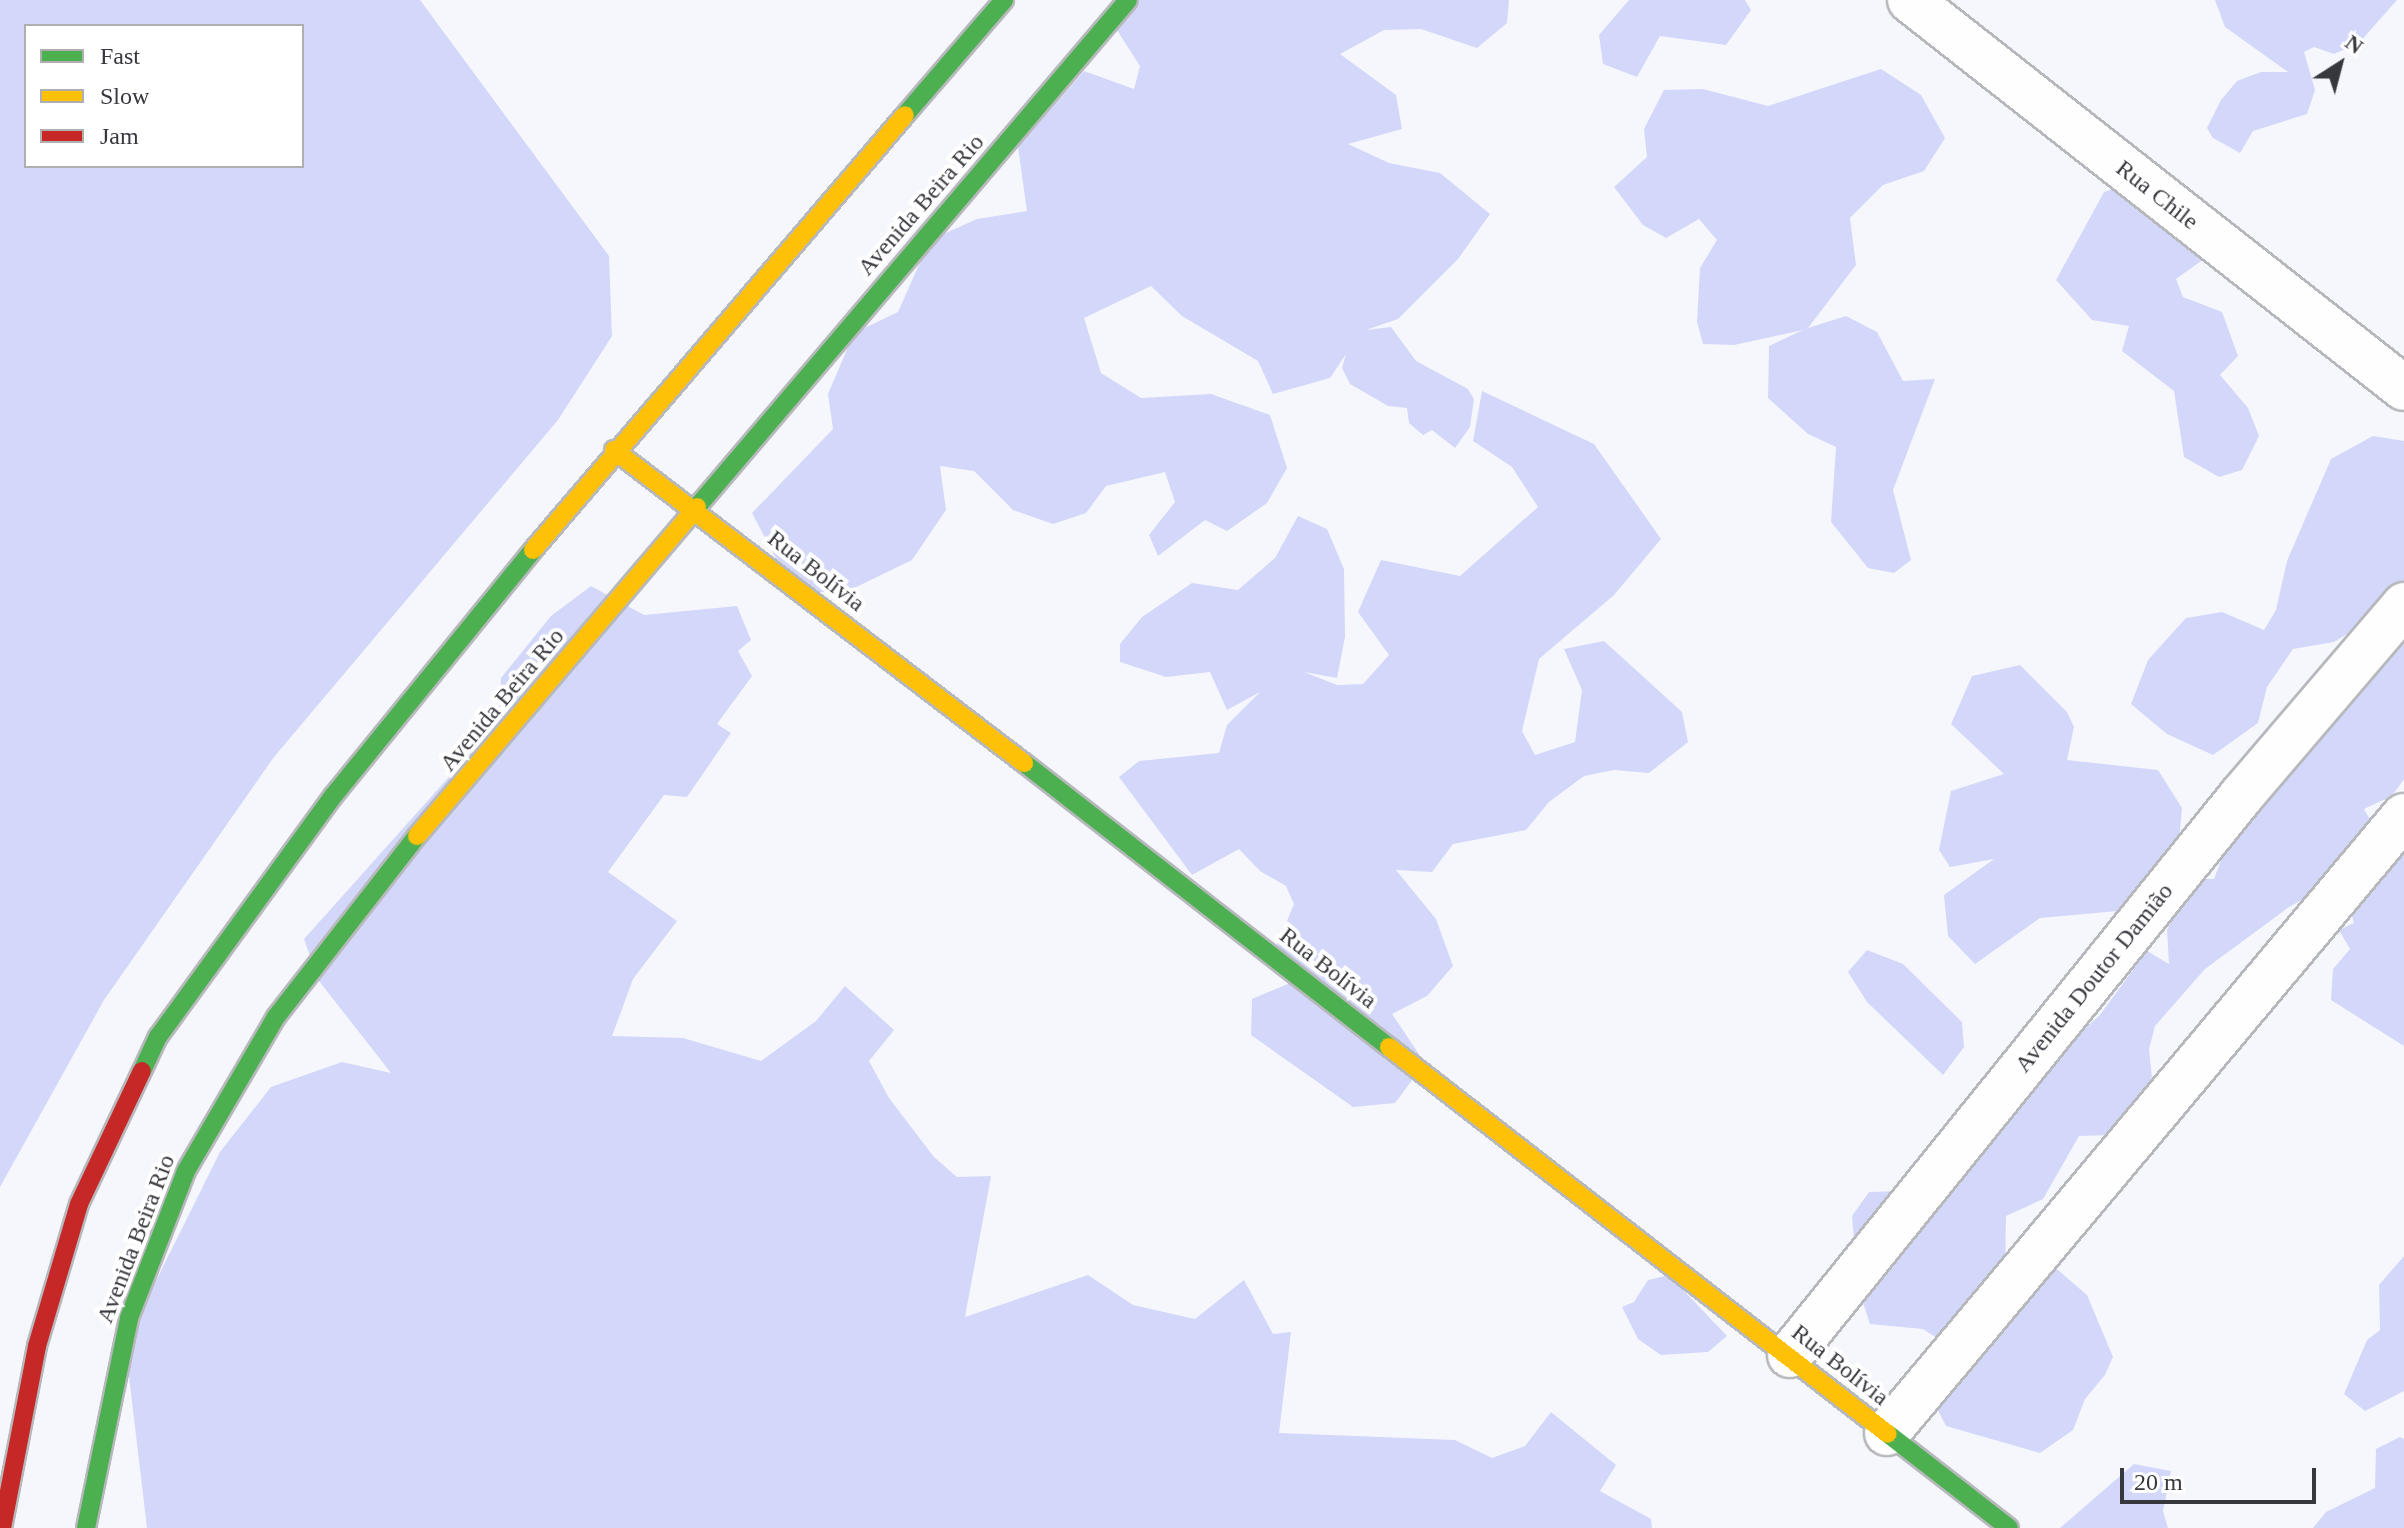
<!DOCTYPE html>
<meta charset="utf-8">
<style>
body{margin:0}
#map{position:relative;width:2404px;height:1528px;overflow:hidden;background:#f6f7fc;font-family:"Times New Roman",serif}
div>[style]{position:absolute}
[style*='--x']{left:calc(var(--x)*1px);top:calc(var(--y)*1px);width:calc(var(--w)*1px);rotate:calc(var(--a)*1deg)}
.forest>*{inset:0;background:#d3d8fa}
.roads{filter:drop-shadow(2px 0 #b7b8bc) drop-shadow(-2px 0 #b7b8bc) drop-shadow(0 2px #b7b8bc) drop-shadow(0 -2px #b7b8bc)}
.street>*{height:44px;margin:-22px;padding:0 22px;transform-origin:22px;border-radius:22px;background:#fefeff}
.fast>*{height:18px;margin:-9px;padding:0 9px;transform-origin:9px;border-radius:9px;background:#4caf50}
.slow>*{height:18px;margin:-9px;padding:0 9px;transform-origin:9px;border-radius:9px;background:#ffc107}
.jam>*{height:18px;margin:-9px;padding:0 9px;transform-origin:9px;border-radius:9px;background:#c62828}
span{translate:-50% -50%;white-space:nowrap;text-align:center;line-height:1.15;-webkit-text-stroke:8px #fff;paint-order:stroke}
.street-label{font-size:24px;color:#37383e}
.legend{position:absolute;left:24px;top:24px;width:280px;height:144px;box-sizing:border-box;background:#fff;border:2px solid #afafb2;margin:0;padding:10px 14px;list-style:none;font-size:24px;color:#37383e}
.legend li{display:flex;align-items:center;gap:16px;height:40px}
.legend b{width:40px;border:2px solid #afafb2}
.north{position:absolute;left:2300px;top:24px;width:80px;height:80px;-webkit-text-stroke:6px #fff;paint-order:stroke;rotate:36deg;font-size:22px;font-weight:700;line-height:32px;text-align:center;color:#37383e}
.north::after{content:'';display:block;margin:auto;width:28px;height:36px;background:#37383e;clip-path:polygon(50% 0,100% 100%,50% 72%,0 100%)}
.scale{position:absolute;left:2120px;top:1468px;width:196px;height:36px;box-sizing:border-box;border:4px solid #37383e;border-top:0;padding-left:10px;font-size:24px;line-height:28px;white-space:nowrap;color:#37383e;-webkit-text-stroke:6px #fff;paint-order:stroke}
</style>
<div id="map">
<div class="forest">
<i style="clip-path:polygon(evenodd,0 0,420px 0,609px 256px,612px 336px,558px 420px,274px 757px,104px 1000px,0 1187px,0 0,26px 26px,302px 26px,302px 166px,26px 166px,26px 26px)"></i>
<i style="clip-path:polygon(1135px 0,1509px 0,1507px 23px,1477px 48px,1421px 29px,1384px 30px,1340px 54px,1396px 95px,1402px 129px,1348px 144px,1389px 163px,1440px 173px,1490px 214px,1458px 259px,1398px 319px,1366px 330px,1391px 327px,1416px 361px,1468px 389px,1474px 399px,1470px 427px,1455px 448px,1432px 430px,1423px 435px,1409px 423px,1407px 408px,1388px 406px,1350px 384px,1342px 368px,1346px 354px,1330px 378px,1273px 394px,1258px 361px,1182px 316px,1151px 286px,1084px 318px,1101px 373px,1141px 398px,1211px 394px,1270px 415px,1287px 468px,1267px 503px,1227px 531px,1205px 520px,1158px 556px,1149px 535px,1175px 502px,1165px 472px,1106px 486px,1086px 513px,1053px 524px,1013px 510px,974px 471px,940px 466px,946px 510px,912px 560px,846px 592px,809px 592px,782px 570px,752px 513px,833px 429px,828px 394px,854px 333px,898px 312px,930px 240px,977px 219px,1027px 211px,1018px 147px,1084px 71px,1134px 89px,1140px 66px,1115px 27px)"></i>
<i style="clip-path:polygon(1629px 0,1745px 0,1751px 10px,1726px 45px,1660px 36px,1637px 77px,1603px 64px,1599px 35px)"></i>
<i style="clip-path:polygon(2215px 0,2397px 0,2359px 43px,2334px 54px,2314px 47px,2304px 52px,2315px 90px,2307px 114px,2253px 131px,2240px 153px,2213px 138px,2207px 128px,2221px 100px,2237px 81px,2261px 72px,2288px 72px,2225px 27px)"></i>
<i style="clip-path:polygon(1881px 69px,1921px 95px,1945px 138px,1924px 171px,1883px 185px,1850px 218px,1856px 265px,1808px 328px,1846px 316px,1877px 332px,1903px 381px,1935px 379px,1893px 490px,1911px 560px,1894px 573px,1868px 568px,1831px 522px,1836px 447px,1808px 434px,1768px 398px,1769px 346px,1803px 330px,1734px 345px,1703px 344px,1697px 322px,1700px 268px,1717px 240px,1699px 219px,1666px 238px,1643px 225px,1614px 187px,1647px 157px,1644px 129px,1664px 90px,1703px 89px,1768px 106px)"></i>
<i style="clip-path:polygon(2122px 186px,2203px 238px,2201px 261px,2176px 279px,2183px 297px,2222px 312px,2238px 356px,2220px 375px,2248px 408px,2259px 436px,2242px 470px,2219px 477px,2184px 457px,2174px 391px,2122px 351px,2129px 326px,2092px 320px,2056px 280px,2104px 192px)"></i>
<i style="clip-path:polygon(1482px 391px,1594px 444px,1661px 539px,1614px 595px,1539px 659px,1522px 731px,1535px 755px,1575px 742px,1582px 690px,1564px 649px,1604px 641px,1682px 712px,1688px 742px,1649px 773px,1614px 770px,1584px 776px,1549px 802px,1526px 830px,1453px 844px,1432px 872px,1396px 870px,1436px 919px,1453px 966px,1427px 996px,1392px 1014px,1425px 1063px,1395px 1103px,1353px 1107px,1251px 1035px,1252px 999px,1297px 980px,1277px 945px,1294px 904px,1286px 886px,1260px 871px,1239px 849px,1192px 875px,1119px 777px,1139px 761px,1219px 753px,1227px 725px,1260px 692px,1227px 710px,1210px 672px,1166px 677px,1120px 662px,1120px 644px,1142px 617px,1192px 583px,1238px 590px,1275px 558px,1298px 516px,1327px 529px,1344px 569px,1345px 637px,1337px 678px,1304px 672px,1337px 685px,1363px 684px,1389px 655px,1358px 612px,1381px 560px,1460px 576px,1538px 507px,1512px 467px,1473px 441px)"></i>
<i style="clip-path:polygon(2373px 436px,2404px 441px,2404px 584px,2379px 614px,2334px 642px,2293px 649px,2267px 687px,2258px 723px,2213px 755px,2167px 734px,2131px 704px,2148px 660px,2186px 618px,2222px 612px,2264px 630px,2276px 610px,2287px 561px,2331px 459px)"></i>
<i style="clip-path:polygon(591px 586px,644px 615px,737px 606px,751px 640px,738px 651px,752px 676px,717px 724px,731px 733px,687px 797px,664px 795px,608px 872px,677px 921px,633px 979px,612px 1036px,683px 1038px,761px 1061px,816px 1021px,845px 986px,894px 1030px,869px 1061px,889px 1098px,934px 1157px,957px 1177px,991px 1176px,965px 1317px,1088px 1275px,1133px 1305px,1195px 1319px,1244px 1280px,1273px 1334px,1291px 1332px,1279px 1433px,1455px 1440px,1492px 1458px,1525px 1446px,1551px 1412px,1616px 1465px,1600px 1491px,1651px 1519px,1652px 1528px,147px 1528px,125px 1343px,220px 1152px,271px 1087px,342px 1062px,391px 1073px,319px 981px,304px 939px,499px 721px,501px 678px,551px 616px)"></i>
<i style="clip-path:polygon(2404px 638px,2404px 779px,2392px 796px,2364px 809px,2376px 830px,2404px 815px,2404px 1046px,2331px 1000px,2333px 969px,2350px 949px,2339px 930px,2354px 923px,2344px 888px,2357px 870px,2289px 907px,2205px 969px,2155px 1026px,2149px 1049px,2152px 1078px,2143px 1105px,2111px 1135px,2079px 1136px,2043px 1199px,2006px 1216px,2005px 1274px,2051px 1264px,2087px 1295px,2113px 1357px,2105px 1375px,2085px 1399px,2073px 1430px,2040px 1453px,1946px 1426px,1918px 1372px,1940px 1340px,1923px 1329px,1870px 1324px,1858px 1287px,1852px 1216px,1869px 1192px,1901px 1191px,2099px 1016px,2147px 951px,2169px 964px,2167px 930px,2183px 897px,2193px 879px,2214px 879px,2224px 852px,2214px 837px)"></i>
<i style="clip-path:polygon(2020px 665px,2067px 712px,2074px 727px,2067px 760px,2158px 770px,2182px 808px,2178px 853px,2129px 910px,2040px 918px,1975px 964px,1948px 936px,1944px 895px,1994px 859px,1950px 867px,1939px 850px,1951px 791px,2004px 774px,1951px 724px,1972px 676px)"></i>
<i style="clip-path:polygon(1867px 950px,1903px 964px,1962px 1022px,1964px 1047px,1943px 1075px,1867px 1002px,1848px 972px)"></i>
<i style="clip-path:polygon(2404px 1256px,2404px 1391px,2365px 1411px,2344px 1394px,2367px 1340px,2380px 1330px,2379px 1285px)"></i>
<i style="clip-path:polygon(1669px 1275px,1727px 1336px,1708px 1352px,1661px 1355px,1638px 1339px,1622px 1307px,1634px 1302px,1648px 1280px)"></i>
<i style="clip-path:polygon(2400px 1437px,2404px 1439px,2404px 1528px,2313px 1528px,2326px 1512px,2375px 1488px,2376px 1449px)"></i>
<i style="clip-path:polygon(2134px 1464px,2171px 1471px,2163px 1511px,2168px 1528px,2060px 1528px)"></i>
</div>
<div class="roads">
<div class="street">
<i style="--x:1910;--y:0;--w:628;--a:38.15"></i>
<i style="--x:1790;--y:1355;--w:720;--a:-51.09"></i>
<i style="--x:2242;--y:795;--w:250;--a:-49.5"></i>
<i style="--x:1887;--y:1433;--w:805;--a:-50.04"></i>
</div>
<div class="fast">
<i style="--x:905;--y:115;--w:152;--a:-49.3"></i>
<i style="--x:697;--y:507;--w:665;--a:-49.63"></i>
<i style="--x:1024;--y:763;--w:462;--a:37.9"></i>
<i style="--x:142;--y:1071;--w:38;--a:-65"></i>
<i style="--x:158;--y:1037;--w:299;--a:-54"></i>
<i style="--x:334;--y:795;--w:316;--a:-50.9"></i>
<i style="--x:1888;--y:1434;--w:153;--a:37.8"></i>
<i style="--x:86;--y:1528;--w:214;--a:-78.4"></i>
<i style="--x:129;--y:1318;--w:158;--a:-68.8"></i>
<i style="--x:186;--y:1171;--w:178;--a:-59.7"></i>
<i style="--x:276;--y:1017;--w:229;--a:-52.1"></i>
</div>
<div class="slow">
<i style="--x:614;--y:450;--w:516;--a:37.36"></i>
<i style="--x:533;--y:550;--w:572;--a:-49.46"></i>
<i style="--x:417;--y:836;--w:432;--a:-49.6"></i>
<i style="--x:1389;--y:1047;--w:631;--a:37.8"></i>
</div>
<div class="jam">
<i style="--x:2;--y:1528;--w:185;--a:-79.1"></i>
<i style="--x:37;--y:1346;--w:148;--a:-73.5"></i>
<i style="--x:79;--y:1204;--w:147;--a:-64.7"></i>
</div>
</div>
<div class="street-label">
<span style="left:2157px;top:195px;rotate:38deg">Rua Chile</span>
<span style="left:921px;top:205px;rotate:-49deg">Avenida Beira Rio</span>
<span style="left:816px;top:571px;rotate:38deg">Rua Bolívia</span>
<span style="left:502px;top:700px;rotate:-50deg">Avenida Beira Rio</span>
<span style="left:1328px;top:968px;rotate:38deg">Rua Bolívia</span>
<span style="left:2094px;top:978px;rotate:-51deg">Avenida Doutor Damião</span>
<span style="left:136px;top:1239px;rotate:-69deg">Avenida Beira Rio</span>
<span style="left:1840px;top:1365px;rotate:38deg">Rua Bolívia</span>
</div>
<ul class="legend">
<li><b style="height:10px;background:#4caf50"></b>Fast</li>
<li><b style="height:10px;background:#ffc107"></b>Slow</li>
<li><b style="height:10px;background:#c62828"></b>Jam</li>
</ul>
<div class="north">N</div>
<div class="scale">20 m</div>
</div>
